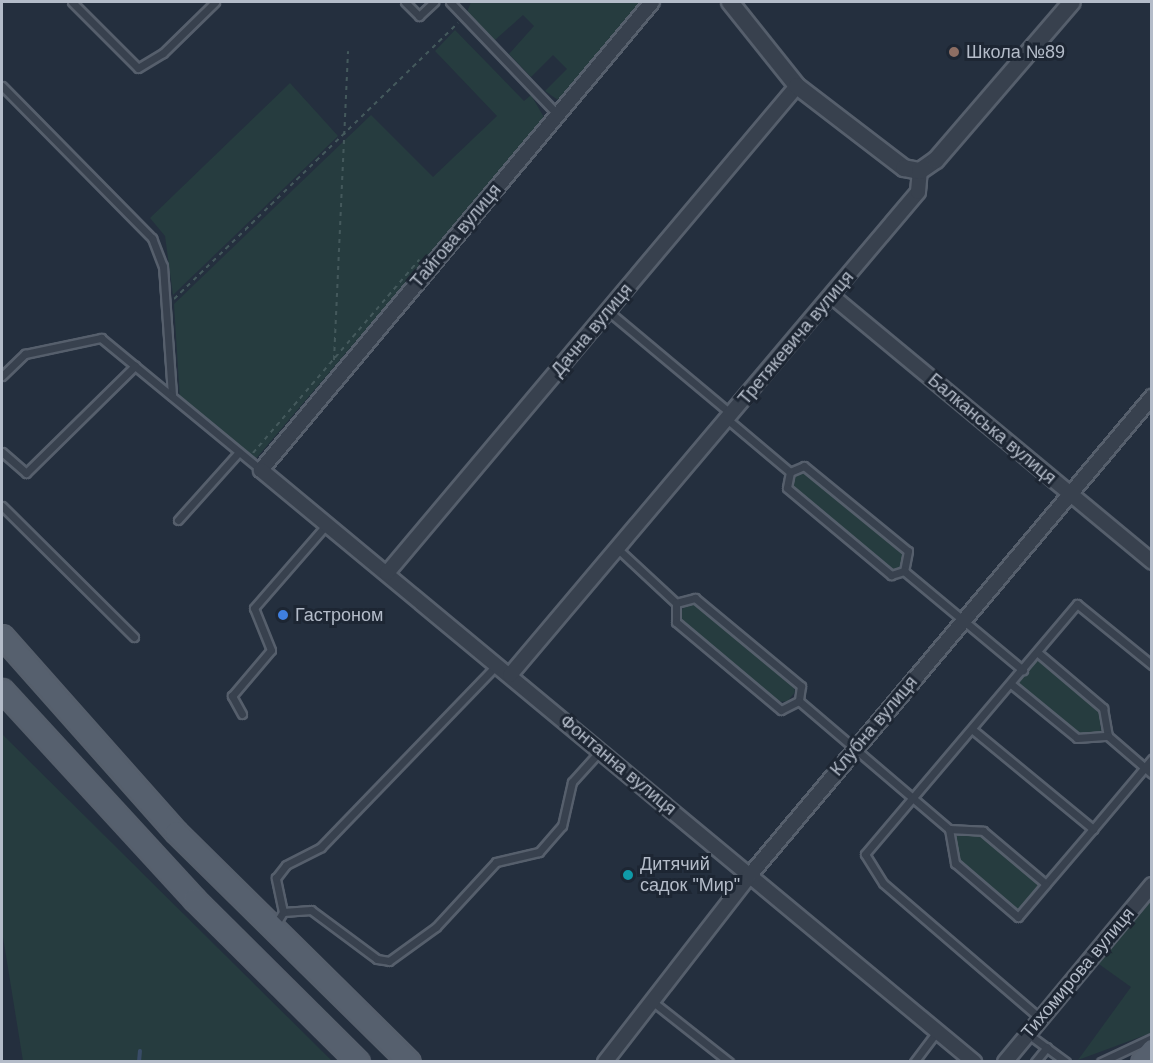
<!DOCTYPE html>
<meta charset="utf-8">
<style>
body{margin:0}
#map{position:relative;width:1153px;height:1063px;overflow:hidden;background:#242f3e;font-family:Helvetica,sans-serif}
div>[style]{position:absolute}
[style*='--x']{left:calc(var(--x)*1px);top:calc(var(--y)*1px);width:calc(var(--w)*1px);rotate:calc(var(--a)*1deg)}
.green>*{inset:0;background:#263c3f}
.stream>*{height:4px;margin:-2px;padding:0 2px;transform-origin:2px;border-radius:2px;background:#394c67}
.path>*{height:2px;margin-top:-1px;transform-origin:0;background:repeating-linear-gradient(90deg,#44595c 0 4.5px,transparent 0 9px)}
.roads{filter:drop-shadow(2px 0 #565f6c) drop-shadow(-2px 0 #565f6c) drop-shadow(0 2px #565f6c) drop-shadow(0 -2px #565f6c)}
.service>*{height:7px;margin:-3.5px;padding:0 3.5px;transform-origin:3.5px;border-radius:3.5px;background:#38414e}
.minor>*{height:14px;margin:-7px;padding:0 7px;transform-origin:7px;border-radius:7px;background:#38414e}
.tertiary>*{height:16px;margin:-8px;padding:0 8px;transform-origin:8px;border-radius:8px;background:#38414e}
.primary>*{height:21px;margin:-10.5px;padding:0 10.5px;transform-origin:10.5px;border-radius:10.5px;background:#56606e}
.dots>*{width:16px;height:16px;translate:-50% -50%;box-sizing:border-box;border:3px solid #1d2633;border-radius:50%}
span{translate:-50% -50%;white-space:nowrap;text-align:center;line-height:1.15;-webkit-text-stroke:6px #1d2633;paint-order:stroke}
.poi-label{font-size:18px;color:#b4bcc9}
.left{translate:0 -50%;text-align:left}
.street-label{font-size:18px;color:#b4bcc9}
.frame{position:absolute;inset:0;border:3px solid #b4bcc9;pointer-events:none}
</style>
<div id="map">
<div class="green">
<i style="clip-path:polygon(471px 2px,644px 2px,558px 100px,545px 91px,567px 69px,553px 55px,531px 77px,509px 54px,534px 26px,523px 15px,495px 40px,467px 12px)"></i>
<i style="clip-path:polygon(455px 30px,524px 101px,531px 95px,545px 119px,254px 461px,180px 400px,174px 304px,371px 115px,433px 177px,497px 116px,435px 51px)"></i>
<i style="clip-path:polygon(290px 83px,338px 136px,173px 295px,165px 236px,150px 218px)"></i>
<i style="clip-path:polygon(799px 472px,807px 472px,906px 552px,901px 570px,890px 571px,793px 490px,791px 483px)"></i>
<i style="clip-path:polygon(687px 603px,695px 603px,793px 683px,795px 692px,788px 701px,778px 702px,681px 621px,679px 614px)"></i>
<i style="clip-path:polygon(1040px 657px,1099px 708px,1101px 732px,1078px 734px,1018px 683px)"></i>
<i style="clip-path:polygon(2px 734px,332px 1061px,23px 1061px,2px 931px)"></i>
<i style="clip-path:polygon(981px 834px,1040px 884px,1018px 910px,958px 860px,956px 836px)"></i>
<i style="clip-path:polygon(1151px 896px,1151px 1033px,1078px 1060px,1131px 987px,1096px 962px)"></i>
</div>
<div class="stream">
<i style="--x:139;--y:1062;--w:11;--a:-85"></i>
</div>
<div class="path">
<i style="--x:174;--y:299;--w:396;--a:-44.2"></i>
<i style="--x:334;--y:360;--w:309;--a:-87.4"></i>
<i style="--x:253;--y:453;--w:255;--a:-49.3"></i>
</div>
<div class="roads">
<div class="service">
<i style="--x:72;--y:2;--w:93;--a:45"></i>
<i style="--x:138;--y:68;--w:29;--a:-31"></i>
<i style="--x:163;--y:53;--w:73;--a:-44.4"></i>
<i style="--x:405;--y:2;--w:20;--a:45"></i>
<i style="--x:419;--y:16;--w:21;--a:-43"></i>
<i style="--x:450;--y:2;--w:156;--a:46.3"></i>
<i style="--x:2;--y:86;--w:214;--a:45.4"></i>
<i style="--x:152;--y:238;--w:30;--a:69"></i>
<i style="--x:163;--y:266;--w:130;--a:86"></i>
<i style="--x:608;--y:311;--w:160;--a:39.9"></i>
<i style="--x:2;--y:376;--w:32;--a:-44"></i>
<i style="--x:25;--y:354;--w:78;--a:-11.9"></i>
<i style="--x:101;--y:338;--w:207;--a:39.5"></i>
<i style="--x:727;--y:419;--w:82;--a:40.1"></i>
<i style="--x:790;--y:472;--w:15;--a:-23"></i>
<i style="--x:804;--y:466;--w:134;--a:39.3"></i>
<i style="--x:908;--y:551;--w:20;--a:101"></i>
<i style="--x:904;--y:571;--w:155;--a:39.8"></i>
<i style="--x:2;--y:452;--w:32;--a:41"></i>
<i style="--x:26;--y:473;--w:153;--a:-44.5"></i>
<i style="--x:790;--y:472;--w:16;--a:101"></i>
<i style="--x:787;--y:488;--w:136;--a:39.9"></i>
<i style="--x:891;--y:575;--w:14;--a:-17"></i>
<i style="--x:2;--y:506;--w:186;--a:44.8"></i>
<i style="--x:178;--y:520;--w:91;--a:-48.1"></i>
<i style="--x:619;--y:550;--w:78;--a:42.9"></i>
<i style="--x:676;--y:603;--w:20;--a:-15"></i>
<i style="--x:695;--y:598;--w:138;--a:39.7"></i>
<i style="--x:801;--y:686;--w:15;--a:98"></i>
<i style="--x:799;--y:701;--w:197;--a:40.5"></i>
<i style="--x:949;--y:829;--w:34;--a:3"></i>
<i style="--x:983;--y:831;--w:82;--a:40.1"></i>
<i style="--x:1046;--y:884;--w:72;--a:-49.5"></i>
<i style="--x:676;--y:603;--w:19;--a:90"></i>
<i style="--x:676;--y:622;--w:137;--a:40"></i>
<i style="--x:781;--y:710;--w:20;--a:-27"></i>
<i style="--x:1037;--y:652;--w:87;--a:40.3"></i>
<i style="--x:1103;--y:708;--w:28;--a:80"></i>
<i style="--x:1108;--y:736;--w:58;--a:40.8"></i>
<i style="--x:1011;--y:684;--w:85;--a:39.3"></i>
<i style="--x:1077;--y:738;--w:31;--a:-4"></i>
<i style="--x:242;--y:714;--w:21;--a:-119"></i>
<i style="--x:232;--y:696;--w:60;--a:-49.7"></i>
<i style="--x:271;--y:650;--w:45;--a:-112"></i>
<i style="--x:254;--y:608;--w:111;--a:-49"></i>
<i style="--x:973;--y:730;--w:156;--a:39.5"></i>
<i style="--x:1093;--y:829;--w:92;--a:-49.9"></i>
<i style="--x:949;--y:829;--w:35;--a:80"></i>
<i style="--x:955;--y:863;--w:83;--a:40.6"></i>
<i style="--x:1018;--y:917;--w:43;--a:-49.7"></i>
<i style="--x:283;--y:912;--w:28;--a:-4"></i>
<i style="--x:311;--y:910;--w:82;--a:36.6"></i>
<i style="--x:377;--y:959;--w:12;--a:9"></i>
<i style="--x:389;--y:961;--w:58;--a:-35.9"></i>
<i style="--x:436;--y:927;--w:88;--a:-47.3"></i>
<i style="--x:496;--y:862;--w:44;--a:-13.1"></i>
<i style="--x:539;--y:852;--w:35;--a:-49"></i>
<i style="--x:562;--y:826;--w:45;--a:-77.2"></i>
<i style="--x:572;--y:782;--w:42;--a:-47.9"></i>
<i style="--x:275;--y:925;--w:15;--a:-58"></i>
<i style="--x:283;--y:912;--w:35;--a:-102"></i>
<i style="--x:276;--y:878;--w:16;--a:-52"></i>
<i style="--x:286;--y:865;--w:39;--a:-27"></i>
<i style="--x:321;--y:847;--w:255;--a:-46"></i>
<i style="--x:653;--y:1002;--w:97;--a:38.3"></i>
<i style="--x:1041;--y:1019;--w:208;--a:-139.3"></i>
<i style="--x:883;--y:883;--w:34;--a:-122"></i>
<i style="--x:865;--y:854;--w:328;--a:-49.7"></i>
<i style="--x:1077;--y:604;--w:97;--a:39.1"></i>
<i style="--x:1028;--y:1034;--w:47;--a:36.4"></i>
<i style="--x:914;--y:1062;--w:39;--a:-53"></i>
<i style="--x:1035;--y:1062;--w:19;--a:-51"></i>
<i style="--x:1101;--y:1062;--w:56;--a:-25.2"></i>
</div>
<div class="minor">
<i style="--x:652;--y:2;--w:610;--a:129.88"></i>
<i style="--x:261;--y:470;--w:927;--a:39.7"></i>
<i style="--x:832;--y:296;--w:416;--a:39.7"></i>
<i style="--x:387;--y:573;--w:637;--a:-49.91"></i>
<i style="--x:510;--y:675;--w:632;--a:-49.81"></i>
<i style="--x:918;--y:192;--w:21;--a:-85"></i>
<i style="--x:605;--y:1062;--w:237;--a:-52.2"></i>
<i style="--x:750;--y:875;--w:625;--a:-49.94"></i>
<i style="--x:1005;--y:1062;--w:230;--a:-50.3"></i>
</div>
<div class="tertiary">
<i style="--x:730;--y:2;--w:107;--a:51.4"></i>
<i style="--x:797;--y:86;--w:135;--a:37.5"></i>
<i style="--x:904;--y:168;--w:16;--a:11"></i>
<i style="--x:920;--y:171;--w:19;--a:-35"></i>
<i style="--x:936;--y:160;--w:208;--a:-49.3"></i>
</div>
<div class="primary">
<i style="--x:2;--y:636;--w:262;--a:48.4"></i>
<i style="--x:176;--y:832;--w:327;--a:44.6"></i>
<i style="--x:2;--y:690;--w:284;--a:47.4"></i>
<i style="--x:194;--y:899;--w:231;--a:44.8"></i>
<i style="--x:1142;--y:1062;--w:16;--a:-50"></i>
</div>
</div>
<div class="dots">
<i style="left:954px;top:52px;background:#8d6e63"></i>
<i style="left:283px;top:615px;background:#3f7fe0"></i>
<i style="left:628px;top:875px;background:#0f9aa8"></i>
</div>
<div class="poi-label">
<span class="left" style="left:966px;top:52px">Школа №89</span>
<span class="left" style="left:295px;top:615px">Гастроном</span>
<span class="left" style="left:640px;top:875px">Дитячий<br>садок "Мир"</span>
</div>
<div class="street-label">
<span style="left:456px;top:236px;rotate:-50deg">Тайгова вулиця</span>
<span style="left:592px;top:330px;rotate:-50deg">Дачна вулиця</span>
<span style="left:796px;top:338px;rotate:-50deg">Третякевича вулиця</span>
<span style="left:992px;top:429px;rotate:40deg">Балканська вулиця</span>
<span style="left:874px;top:726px;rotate:-50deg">Клубна вулиця</span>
<span style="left:618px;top:765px;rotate:40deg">Фонтанна вулиця</span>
<span style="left:1078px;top:973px;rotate:-50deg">Тихомирова вулиця</span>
</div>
<div class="frame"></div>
</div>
